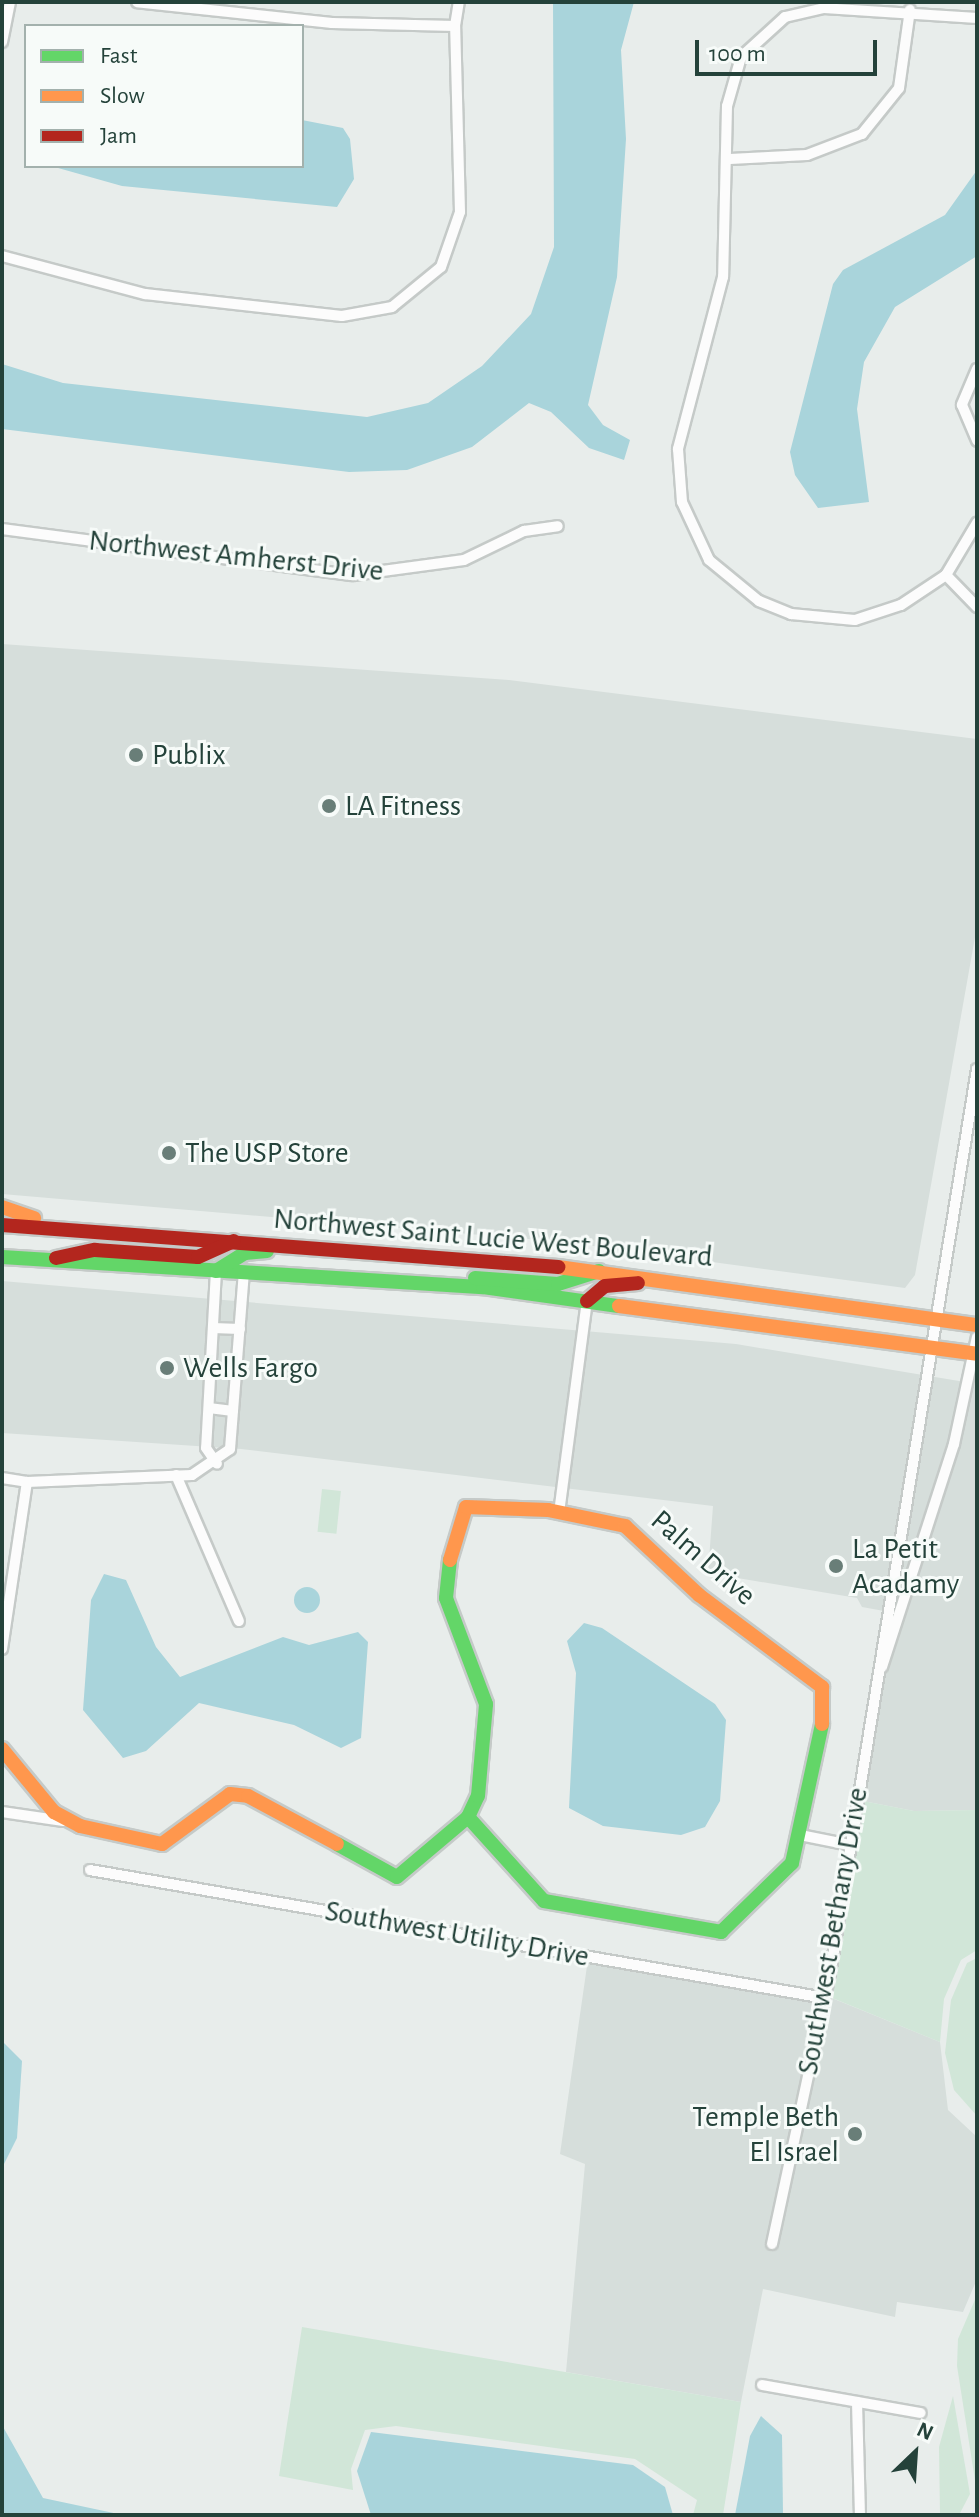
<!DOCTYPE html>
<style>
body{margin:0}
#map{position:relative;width:979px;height:2517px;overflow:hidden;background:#e8edeb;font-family:"Alegreya Sans",sans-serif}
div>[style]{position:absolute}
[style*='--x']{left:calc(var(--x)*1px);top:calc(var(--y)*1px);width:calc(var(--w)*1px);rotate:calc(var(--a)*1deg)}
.built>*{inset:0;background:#d6dedb}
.green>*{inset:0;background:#d1e6d8;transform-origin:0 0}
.water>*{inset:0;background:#a9d4db}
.round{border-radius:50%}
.roads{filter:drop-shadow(2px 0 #c5cac8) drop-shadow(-2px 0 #c5cac8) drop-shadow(0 2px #c5cac8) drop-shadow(0 -2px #c5cac8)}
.street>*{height:10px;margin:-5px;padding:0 5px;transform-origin:5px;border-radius:5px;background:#fcfcfc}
.fast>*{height:14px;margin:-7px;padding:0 7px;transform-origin:7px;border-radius:7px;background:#63d668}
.slow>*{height:14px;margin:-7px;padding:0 7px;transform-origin:7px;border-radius:7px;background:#ff974d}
.jam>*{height:14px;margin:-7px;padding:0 7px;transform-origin:7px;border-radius:7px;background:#b3261e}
.dots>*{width:22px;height:22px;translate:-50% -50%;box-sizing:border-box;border:4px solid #f7fbf9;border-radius:50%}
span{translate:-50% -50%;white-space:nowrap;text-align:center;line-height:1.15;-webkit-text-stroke:6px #f7fbf9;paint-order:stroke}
.street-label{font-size:30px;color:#24423a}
.poi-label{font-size:30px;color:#24423a}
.left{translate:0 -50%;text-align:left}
.right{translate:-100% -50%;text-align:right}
.frame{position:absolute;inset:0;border:4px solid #24423a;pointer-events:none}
.legend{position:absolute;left:24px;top:24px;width:280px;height:144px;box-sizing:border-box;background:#f7fbf9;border:2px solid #a3b1ad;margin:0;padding:10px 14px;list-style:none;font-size:24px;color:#24423a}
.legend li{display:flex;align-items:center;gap:16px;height:40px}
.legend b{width:40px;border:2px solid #a3b1ad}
.north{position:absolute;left:875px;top:2413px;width:80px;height:80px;-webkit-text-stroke:6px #f7fbf9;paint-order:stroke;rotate:25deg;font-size:22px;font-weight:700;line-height:32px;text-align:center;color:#24423a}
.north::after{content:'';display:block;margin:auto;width:28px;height:36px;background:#24423a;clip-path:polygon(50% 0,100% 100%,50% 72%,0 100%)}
.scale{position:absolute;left:695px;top:40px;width:182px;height:36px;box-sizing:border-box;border:4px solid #24423a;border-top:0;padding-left:10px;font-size:24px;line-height:28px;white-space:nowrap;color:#24423a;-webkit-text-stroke:6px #f7fbf9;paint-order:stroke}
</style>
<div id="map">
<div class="built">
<i style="clip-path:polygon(2px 644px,509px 680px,977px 739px,977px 926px,915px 1275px,905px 1288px,564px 1242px,2px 1194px)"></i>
<i style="clip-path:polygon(2px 1281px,736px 1344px,977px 1384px,977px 1810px,914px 1811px,858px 1800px,895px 1613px,862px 1607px,857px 1598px,708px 1573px,713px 1506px,241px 1449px,2px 1433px)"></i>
<i style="clip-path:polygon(588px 1959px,812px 1990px,940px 2042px,948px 2110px,977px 2137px,977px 2279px,963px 2312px,897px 2302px,895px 2317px,763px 2289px,741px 2402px,566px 2372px,585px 2164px,560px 2154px)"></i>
</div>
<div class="green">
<i style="left:322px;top:1489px;width:19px;height:43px;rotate:6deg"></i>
<i style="clip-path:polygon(858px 1800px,914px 1811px,977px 1810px,977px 1950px,961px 1960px,944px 1999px,940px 2042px,820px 1993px)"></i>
<i style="clip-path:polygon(977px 1958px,977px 2116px,954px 2090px,945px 2053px,951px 2000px,967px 1963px)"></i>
<i style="clip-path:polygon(977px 2295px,977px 2493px,957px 2366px,958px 2339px)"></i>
<i style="clip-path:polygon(302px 2327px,741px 2402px,723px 2515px,693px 2515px,697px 2500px,635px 2459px,396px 2426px,365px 2430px,351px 2469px,353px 2490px,279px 2476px)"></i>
<i style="clip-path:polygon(953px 2396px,970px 2494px,959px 2515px,940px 2515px,939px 2447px)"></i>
</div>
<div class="water">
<i style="clip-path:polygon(553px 2px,634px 2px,621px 50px,626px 139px,617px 277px,588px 405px,603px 425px,630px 440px,624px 460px,589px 448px,551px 412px,529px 403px,472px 447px,407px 470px,349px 472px,2px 429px,2px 364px,63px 383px,367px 417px,428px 403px,482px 366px,531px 314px,554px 247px)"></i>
<i style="clip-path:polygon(302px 120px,343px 128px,350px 139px,354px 179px,337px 207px,122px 186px,51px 166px,302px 166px)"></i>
<i style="clip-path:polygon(977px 170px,977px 256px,895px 307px,864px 362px,857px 409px,869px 502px,818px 508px,795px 475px,790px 452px,833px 284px,843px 270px,945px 215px)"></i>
<i style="clip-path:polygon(104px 1574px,126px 1580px,156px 1647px,180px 1677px,283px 1637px,309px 1645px,358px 1632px,368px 1642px,361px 1738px,341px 1748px,294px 1725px,199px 1703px,146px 1751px,123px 1758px,83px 1710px,91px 1600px)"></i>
<i class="round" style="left:294px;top:1587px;width:26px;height:26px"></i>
<i style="clip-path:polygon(584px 1623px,602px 1628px,715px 1704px,726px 1720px,720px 1801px,705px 1827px,681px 1835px,603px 1826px,569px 1808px,576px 1673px,567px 1641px)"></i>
<i style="clip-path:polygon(2px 2041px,22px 2061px,17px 2138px,2px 2168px)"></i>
<i style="clip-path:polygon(761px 2416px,782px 2435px,783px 2515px,735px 2515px,750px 2436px)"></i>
<i style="clip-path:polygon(2px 2425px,43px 2498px,123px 2515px,2px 2515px)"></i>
<i style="clip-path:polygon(371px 2432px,633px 2465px,665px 2487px,673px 2515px,371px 2515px,357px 2471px)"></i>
</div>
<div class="roads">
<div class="street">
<i style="--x:977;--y:18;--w:153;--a:-176.3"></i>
<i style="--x:824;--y:8;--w:40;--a:167"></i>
<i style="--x:785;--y:17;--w:59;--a:137.7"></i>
<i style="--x:741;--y:57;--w:51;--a:105.9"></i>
<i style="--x:727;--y:106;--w:171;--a:91.3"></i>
<i style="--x:723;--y:277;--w:178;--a:104.7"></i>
<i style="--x:678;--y:449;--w:53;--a:85.7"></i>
<i style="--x:682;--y:502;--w:64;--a:65"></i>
<i style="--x:709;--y:560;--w:65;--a:39.4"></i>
<i style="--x:759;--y:601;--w:35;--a:22"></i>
<i style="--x:791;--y:614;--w:64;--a:5.4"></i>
<i style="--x:855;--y:620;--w:48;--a:-18.1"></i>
<i style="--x:901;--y:605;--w:54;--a:-33.7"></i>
<i style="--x:946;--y:575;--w:61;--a:-59.2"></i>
<i style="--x:455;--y:26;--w:24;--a:-81"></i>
<i style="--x:2;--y:42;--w:41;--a:-78.7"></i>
<i style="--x:730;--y:159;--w:77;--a:-3"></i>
<i style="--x:807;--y:155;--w:59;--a:-20.9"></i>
<i style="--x:862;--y:134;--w:59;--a:-51.2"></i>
<i style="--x:899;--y:88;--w:79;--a:-82"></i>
<i style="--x:2;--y:256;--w:148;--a:14.9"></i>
<i style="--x:145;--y:294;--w:198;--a:6.4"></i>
<i style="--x:342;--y:316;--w:51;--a:-10.2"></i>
<i style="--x:392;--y:307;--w:63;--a:-39.2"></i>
<i style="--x:441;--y:267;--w:58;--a:-70.9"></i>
<i style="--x:460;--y:212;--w:186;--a:-91.5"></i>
<i style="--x:455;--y:26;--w:123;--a:-178.6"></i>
<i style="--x:332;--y:23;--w:196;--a:-173.9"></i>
<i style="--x:977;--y:369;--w:39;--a:113"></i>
<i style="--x:962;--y:405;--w:39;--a:67"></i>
<i style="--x:2;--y:529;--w:354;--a:7.5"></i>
<i style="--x:353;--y:575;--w:112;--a:-7.7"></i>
<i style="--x:464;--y:560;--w:67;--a:-25.8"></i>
<i style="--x:524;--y:531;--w:34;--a:-8"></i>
<i style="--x:946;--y:575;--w:45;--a:45.9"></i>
<i style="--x:216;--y:1271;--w:177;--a:93.2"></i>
<i style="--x:206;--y:1448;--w:19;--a:55"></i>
<i style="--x:213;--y:1328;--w:27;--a:2"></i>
<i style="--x:209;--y:1408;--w:24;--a:7"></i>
<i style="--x:176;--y:1475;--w:159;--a:66.7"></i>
<i style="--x:2;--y:1478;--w:25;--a:9"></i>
<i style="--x:559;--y:1513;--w:214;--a:-82.5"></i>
<i style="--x:2;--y:1649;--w:169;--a:-81.5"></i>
<i style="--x:27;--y:1482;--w:165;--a:-2.4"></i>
<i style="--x:192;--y:1475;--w:46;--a:-34.4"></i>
<i style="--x:230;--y:1449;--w:178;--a:-85.5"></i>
<i style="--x:882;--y:1667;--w:234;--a:-72.1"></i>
<i style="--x:954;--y:1444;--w:109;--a:-77.9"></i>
<i style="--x:2;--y:1812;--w:62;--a:8.4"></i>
<i style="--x:800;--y:1835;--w:51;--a:11.3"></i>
<i style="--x:90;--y:1870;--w:746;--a:9.88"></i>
<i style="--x:772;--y:2244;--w:276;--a:-77.9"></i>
<i style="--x:830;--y:1974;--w:917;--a:-80.77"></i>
<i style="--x:762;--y:2385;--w:161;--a:10"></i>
<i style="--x:857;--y:2402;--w:113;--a:88.5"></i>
</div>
<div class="fast">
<i style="--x:2;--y:1257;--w:482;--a:3.6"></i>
<i style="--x:483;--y:1287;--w:137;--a:8"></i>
<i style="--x:216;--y:1271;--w:34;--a:-32"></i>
<i style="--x:245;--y:1253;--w:22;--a:-5"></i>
<i style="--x:475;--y:1278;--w:83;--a:4.1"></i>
<i style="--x:558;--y:1284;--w:43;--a:-17.6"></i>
<i style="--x:468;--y:1817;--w:113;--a:47.9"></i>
<i style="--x:544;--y:1901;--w:180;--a:9.9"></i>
<i style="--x:721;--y:1932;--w:99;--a:-44.2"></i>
<i style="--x:792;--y:1863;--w:142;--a:-77.8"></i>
<i style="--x:337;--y:1844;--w:68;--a:28.8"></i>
<i style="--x:397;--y:1877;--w:93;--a:-40.2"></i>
<i style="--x:468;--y:1817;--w:23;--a:-65"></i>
<i style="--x:478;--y:1796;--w:92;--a:-85"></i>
<i style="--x:486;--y:1704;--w:113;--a:-110.7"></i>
<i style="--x:446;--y:1598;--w:38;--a:-84"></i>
</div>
<div class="slow">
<i style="--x:2;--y:1207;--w:34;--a:19"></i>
<i style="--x:558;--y:1267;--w:423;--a:7.9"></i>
<i style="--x:619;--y:1306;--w:361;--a:7.6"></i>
<i style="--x:450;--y:1560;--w:55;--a:-73.2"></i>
<i style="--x:466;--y:1507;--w:82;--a:2.1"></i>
<i style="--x:548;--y:1510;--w:79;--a:11.7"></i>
<i style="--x:625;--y:1526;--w:101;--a:43"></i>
<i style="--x:699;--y:1595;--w:154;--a:36.8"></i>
<i style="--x:822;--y:1687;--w:37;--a:90"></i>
<i style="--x:2;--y:1749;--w:82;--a:50.5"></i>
<i style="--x:54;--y:1812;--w:30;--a:28"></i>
<i style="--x:80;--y:1826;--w:84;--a:12.4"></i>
<i style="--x:162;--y:1844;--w:84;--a:-36.3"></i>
<i style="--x:230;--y:1794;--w:18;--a:6"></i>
<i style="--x:248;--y:1796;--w:101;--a:28.3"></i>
</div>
<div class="jam">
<i style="--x:2;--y:1225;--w:558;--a:4.32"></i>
<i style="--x:56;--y:1258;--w:40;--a:-12"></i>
<i style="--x:95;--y:1250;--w:103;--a:3.9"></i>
<i style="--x:198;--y:1257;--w:39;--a:-24"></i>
<i style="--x:587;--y:1301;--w:23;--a:-40"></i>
<i style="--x:605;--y:1286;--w:33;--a:-5"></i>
</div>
</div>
<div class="dots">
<i style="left:136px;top:755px;background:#697e78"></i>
<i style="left:329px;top:806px;background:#697e78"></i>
<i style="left:169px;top:1153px;background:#697e78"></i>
<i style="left:167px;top:1368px;background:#697e78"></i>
<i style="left:836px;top:1566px;background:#697e78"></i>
<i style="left:855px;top:2134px;background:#697e78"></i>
</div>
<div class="street-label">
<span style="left:236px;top:556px;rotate:6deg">Northwest Amherst Drive</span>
<span style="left:493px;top:1238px;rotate:5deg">Northwest Saint Lucie West Boulevard</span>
<span style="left:703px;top:1558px;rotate:41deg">Palm Drive</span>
<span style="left:833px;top:1931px;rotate:-80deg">Southwest Bethany Drive</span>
<span style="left:457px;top:1934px;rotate:10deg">Southwest Utility Drive</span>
</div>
<div class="poi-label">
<span class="left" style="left:152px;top:755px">Publix</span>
<span class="left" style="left:345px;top:806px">LA Fitness</span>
<span class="left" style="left:185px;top:1153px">The USP Store</span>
<span class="left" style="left:183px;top:1368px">Wells Fargo</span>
<span class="left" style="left:852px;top:1566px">La Petit<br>Acadamy</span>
<span class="right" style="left:839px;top:2134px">Temple Beth<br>El Israel</span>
</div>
<div class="frame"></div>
<ul class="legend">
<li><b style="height:10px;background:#63d668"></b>Fast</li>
<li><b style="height:10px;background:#ff974d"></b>Slow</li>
<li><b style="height:10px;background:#b3261e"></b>Jam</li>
</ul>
<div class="north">N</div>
<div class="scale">100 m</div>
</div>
